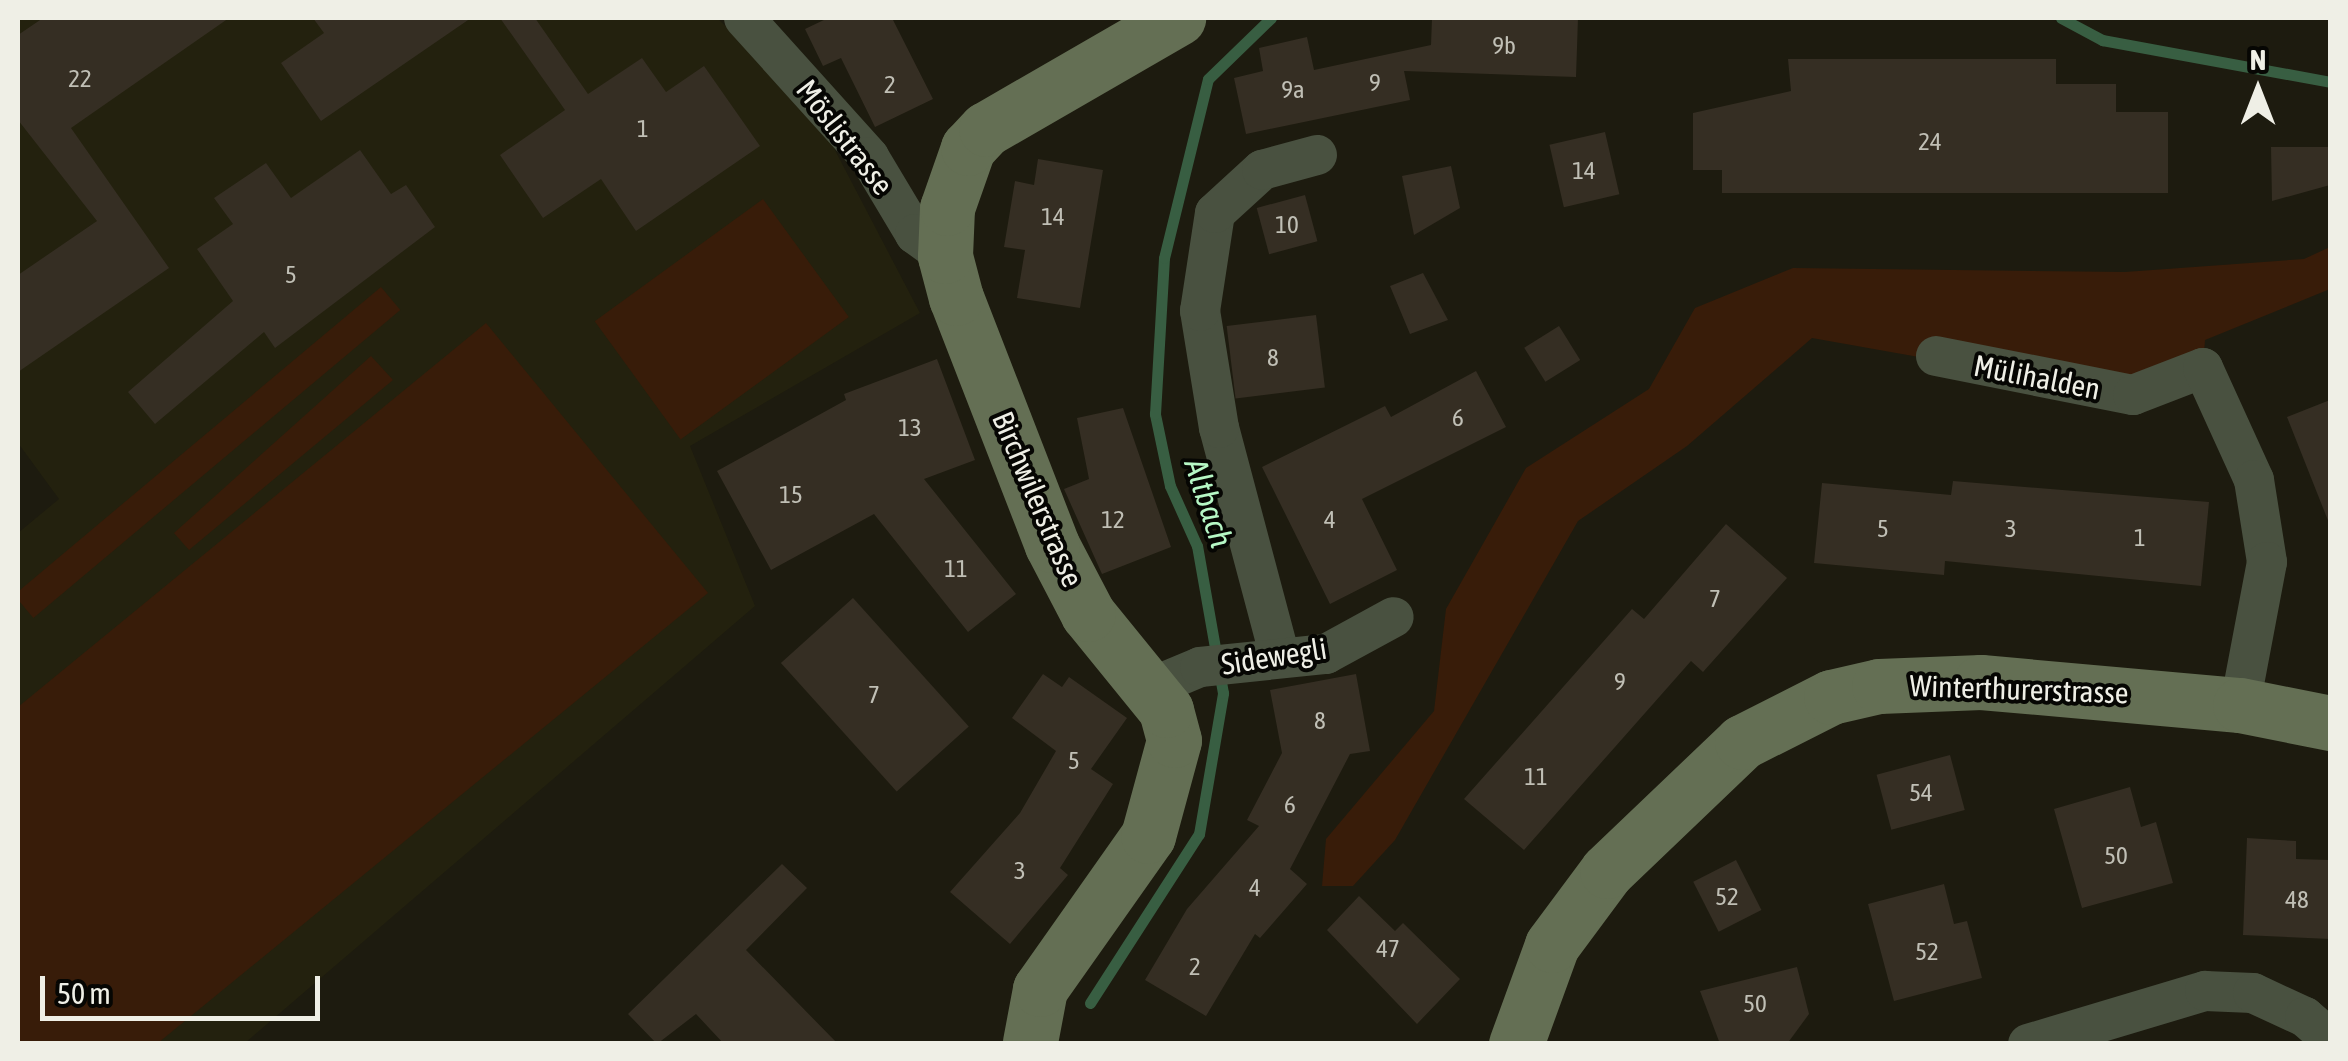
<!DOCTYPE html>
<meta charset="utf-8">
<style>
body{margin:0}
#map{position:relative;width:2348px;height:1061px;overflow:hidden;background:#1d1b0f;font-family:"Asap Condensed",sans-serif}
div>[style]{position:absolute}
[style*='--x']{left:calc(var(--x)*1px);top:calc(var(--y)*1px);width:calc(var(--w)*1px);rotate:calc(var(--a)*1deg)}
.built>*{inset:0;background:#23210e}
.green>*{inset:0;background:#381c09;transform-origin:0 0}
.stream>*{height:11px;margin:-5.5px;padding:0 5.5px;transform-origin:5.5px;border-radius:5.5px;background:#385e42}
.building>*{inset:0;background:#352e23;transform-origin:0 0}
.street>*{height:40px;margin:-20px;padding:0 20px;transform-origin:20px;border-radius:20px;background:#495140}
.secondary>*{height:55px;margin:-27.5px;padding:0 27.5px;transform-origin:27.5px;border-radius:27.5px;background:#646f54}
span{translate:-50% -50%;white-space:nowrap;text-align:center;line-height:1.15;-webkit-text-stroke:8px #060603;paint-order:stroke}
.number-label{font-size:25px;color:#c0bfb5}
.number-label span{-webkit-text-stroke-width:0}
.street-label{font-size:30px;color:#efefe6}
.water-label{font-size:32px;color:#b6f7c5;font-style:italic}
.frame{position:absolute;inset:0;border:20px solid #efefe6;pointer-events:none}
.north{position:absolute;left:2208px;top:40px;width:100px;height:100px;-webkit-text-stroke:8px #060603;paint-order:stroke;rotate:0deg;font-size:28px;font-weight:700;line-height:40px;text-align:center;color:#efefe6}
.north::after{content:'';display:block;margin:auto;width:35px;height:45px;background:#efefe6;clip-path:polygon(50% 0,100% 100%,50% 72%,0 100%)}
.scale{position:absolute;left:40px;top:976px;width:280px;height:45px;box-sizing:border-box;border:5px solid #efefe6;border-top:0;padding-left:12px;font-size:30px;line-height:35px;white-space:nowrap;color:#efefe6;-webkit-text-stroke:8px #060603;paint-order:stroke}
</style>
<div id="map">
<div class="built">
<i style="clip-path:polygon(18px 18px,717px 18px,814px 110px,920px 313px,690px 446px,755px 606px,245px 1043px,18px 1043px,18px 533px,59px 499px,18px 443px)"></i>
</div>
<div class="green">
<i style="left:763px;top:199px;width:146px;height:208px;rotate:54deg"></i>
<i style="clip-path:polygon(2330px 247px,2330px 289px,2205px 340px,2203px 368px,2133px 395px,1812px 338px,1687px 446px,1578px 521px,1395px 840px,1353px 886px,1322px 886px,1326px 839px,1434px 711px,1446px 609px,1526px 468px,1649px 389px,1695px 308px,1793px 268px,2125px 272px,2304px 259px)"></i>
<i style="left:381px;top:287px;width:30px;height:479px;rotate:50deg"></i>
<i style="clip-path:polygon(486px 323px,708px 593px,158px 1043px,18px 1043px,18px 707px)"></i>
<i style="clip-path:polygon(371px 356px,393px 380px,189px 550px,174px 533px)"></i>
</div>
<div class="stream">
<i style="--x:2061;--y:18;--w:47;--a:28.2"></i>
<i style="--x:2102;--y:40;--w:232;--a:10.4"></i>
<i style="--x:1090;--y:1003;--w:201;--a:-57.2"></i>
<i style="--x:1199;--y:834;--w:143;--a:-80.3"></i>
<i style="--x:1223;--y:693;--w:149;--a:-100"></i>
<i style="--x:1197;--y:546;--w:66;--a:-114.2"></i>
<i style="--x:1170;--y:486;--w:74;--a:-101.8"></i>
<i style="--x:1155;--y:414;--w:156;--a:-86.7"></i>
<i style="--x:1164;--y:258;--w:184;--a:-76.2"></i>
<i style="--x:1208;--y:79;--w:88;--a:-44.1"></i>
</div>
<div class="building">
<i style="clip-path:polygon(43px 18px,229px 18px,71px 128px,169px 268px,18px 372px,18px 275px,97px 221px,18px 120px,18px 35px)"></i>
<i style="clip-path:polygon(313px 18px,471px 18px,321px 121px,281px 63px,324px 33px)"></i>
<i style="clip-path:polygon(500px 18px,535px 18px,588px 94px,642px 58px,666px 92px,704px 66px,760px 146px,636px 231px,601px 179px,543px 218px,500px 155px,565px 110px)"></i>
<i style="clip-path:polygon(828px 18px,892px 18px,933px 99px,875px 127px,841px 58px,823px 66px,805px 29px)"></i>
<i style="clip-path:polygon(1432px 18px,1578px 18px,1576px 77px,1404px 71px,1410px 100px,1246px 134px,1234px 78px,1263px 71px,1259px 48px,1307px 37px,1314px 70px,1431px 45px)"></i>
<i style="clip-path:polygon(1788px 59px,2056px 59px,2056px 84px,2116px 84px,2116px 112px,2168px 112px,2168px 193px,1722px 193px,1722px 170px,1693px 170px,1693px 113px,1791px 91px)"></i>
<i style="left:1605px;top:132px;width:64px;height:57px;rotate:77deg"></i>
<i style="clip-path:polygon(2271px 147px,2329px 147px,2330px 185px,2272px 201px)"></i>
<i style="clip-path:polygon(360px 150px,391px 194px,406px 185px,435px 227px,275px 348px,264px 332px,155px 424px,128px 392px,233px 301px,197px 249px,233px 224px,214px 198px,266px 163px,291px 198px)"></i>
<i style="clip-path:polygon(1038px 159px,1103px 170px,1080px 308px,1017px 298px,1025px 250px,1004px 247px,1015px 181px,1034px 185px)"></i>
<i style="clip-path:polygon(1451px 166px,1460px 208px,1414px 235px,1402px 176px)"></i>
<i style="left:1305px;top:195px;width:48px;height:50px;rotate:75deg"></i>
<i style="clip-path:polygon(1423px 273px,1448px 320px,1410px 334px,1390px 286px)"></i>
<i style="left:1316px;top:315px;width:73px;height:90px;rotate:83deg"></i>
<i style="left:1559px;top:326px;width:40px;height:41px;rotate:58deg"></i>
<i style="clip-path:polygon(937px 359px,975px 460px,924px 479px,1016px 594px,968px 632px,874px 514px,771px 570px,717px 471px,846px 400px,844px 394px)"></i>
<i style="clip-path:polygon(1476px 371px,1506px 427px,1362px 499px,1397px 570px,1330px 604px,1262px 467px,1385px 406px,1391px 417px)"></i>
<i style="clip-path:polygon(2330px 400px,2330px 522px,2329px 523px,2287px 417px)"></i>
<i style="clip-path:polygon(1123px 408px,1171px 547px,1102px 574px,1064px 489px,1089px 479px,1077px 418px)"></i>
<i style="clip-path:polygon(1953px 481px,2209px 502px,2201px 586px,1945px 561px,1944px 575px,1814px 563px,1822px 483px,1951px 495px)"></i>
<i style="clip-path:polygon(1726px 524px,1787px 578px,1703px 672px,1691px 661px,1524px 850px,1464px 799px,1632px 609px,1644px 619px)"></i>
<i style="left:853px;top:598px;width:173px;height:97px;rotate:48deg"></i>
<i style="clip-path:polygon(1043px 674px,1062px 687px,1069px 677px,1127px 718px,1091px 769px,1113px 784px,1060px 868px,1068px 875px,1010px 944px,950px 892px,1020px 813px,1056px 751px,1012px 718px)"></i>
<i style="clip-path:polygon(1356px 674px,1370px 751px,1350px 754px,1290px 869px,1307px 884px,1260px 938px,1255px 934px,1206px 1016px,1145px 980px,1187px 909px,1259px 826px,1247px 820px,1282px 753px,1270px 690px)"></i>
<i style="left:1950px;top:755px;width:57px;height:76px;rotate:75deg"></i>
<i style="clip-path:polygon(2130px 787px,2141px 827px,2156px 822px,2173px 883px,2082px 908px,2054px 809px)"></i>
<i style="clip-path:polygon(2247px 838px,2296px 841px,2296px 859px,2330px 860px,2330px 939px,2243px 935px)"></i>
<i style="left:1736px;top:860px;width:56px;height:48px;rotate:63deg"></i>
<i style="clip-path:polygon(782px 864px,807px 888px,746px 950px,838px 1044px,724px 1044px,696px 1014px,657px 1044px,628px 1014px)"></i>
<i style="clip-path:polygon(1944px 884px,1954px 924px,1967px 921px,1982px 978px,1894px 1001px,1868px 904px)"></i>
<i style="clip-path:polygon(1359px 896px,1395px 931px,1403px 923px,1460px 979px,1417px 1024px,1327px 930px)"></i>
<i style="clip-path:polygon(1797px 967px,1809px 1014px,1787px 1044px,1720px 1044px,1700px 991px)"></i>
</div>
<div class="street">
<i style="--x:744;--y:18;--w:187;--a:48"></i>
<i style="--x:869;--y:157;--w:90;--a:59.1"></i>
<i style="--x:915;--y:234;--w:37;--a:36"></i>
<i style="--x:1936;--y:356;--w:201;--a:11.2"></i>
<i style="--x:2133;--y:395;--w:75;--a:-21.1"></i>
<i style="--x:2203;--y:368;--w:123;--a:65.5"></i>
<i style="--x:2254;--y:480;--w:83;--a:81"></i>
<i style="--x:2267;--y:562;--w:146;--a:100.7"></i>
<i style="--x:1280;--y:657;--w:237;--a:-104.9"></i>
<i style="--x:1219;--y:428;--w:119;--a:-99.2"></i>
<i style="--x:1200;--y:311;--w:99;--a:-81.3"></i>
<i style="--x:1215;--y:213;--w:64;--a:-42.5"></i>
<i style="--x:1262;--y:170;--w:57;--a:-15.3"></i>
<i style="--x:1150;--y:688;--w:54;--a:-22.8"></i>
<i style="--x:1200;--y:667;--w:127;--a:-5.9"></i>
<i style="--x:1326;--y:654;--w:77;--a:-28.6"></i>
<i style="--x:2028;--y:1044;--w:185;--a:-16.7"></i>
<i style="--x:2205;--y:991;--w:48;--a:2.4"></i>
<i style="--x:2253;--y:993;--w:57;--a:24.8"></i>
<i style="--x:2305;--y:1017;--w:33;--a:41"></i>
</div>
<div class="secondary">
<i style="--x:1030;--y:1042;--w:54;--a:-79.3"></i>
<i style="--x:1040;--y:989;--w:187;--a:-54.8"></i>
<i style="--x:1148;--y:836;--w:99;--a:-74.8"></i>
<i style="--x:1174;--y:740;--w:31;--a:-105"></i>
<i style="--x:1166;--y:710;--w:124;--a:-129.1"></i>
<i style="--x:1088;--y:614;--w:78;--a:-117.6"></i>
<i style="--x:1052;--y:545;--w:265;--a:-111.2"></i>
<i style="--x:956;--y:298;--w:43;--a:-104.7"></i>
<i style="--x:945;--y:256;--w:48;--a:-87.6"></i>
<i style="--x:947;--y:208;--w:64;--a:-70.7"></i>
<i style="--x:968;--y:148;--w:26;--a:-47"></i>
<i style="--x:986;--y:129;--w:222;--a:-30"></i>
<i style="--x:1516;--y:1044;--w:105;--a:-70"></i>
<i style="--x:1552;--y:945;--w:92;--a:-53.4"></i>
<i style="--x:1607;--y:871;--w:187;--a:-43.7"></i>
<i style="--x:1742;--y:742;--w:100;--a:-26.8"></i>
<i style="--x:1831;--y:697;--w:49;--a:-12.9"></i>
<i style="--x:1879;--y:686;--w:102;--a:-2.2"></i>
<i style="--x:1981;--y:682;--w:260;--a:5.1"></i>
<i style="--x:2240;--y:705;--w:92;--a:11.3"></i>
</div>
<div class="number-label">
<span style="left:1504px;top:45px">9b</span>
<span style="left:80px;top:78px">22</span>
<span style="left:1375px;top:82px">9</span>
<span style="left:890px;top:84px">2</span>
<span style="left:1293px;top:89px">9a</span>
<span style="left:643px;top:128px">1</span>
<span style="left:1930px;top:141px">24</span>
<span style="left:1584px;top:170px">14</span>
<span style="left:1053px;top:216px">14</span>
<span style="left:1287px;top:224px">10</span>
<span style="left:291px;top:274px">5</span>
<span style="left:1273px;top:357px">8</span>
<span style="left:1458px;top:417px">6</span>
<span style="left:910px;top:427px">13</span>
<span style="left:791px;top:494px">15</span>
<span style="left:1113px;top:519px">12</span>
<span style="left:1330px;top:519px">4</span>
<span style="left:1883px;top:528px">5</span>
<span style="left:2011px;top:528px">3</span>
<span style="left:2140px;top:537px">1</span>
<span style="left:956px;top:568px">11</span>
<span style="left:1715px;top:598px">7</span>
<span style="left:1620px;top:681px">9</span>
<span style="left:874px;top:694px">7</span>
<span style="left:1320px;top:720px">8</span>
<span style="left:1074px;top:760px">5</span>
<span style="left:1536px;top:776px">11</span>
<span style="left:1921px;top:792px">54</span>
<span style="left:1290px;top:804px">6</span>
<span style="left:2116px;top:855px">50</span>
<span style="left:1020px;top:870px">3</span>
<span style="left:1255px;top:887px">4</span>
<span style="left:1727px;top:896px">52</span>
<span style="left:2297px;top:899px">48</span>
<span style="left:1388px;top:948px">47</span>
<span style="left:1927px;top:951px">52</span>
<span style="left:1195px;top:966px">2</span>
<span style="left:1755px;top:1003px">50</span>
</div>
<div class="street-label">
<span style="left:845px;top:137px;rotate:52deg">Möslistrasse</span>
<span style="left:2037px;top:377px;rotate:11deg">Mülihalden</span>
<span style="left:1038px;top:499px;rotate:67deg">Birchwilerstrasse</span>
<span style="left:1274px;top:656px;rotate:-9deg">Sidewegli</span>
<span style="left:2019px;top:689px;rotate:2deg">Winterthurerstrasse</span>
</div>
<div class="water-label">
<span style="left:1208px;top:503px;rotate:72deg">Altbach</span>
</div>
<div class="frame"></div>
<div class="north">N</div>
<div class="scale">50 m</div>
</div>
